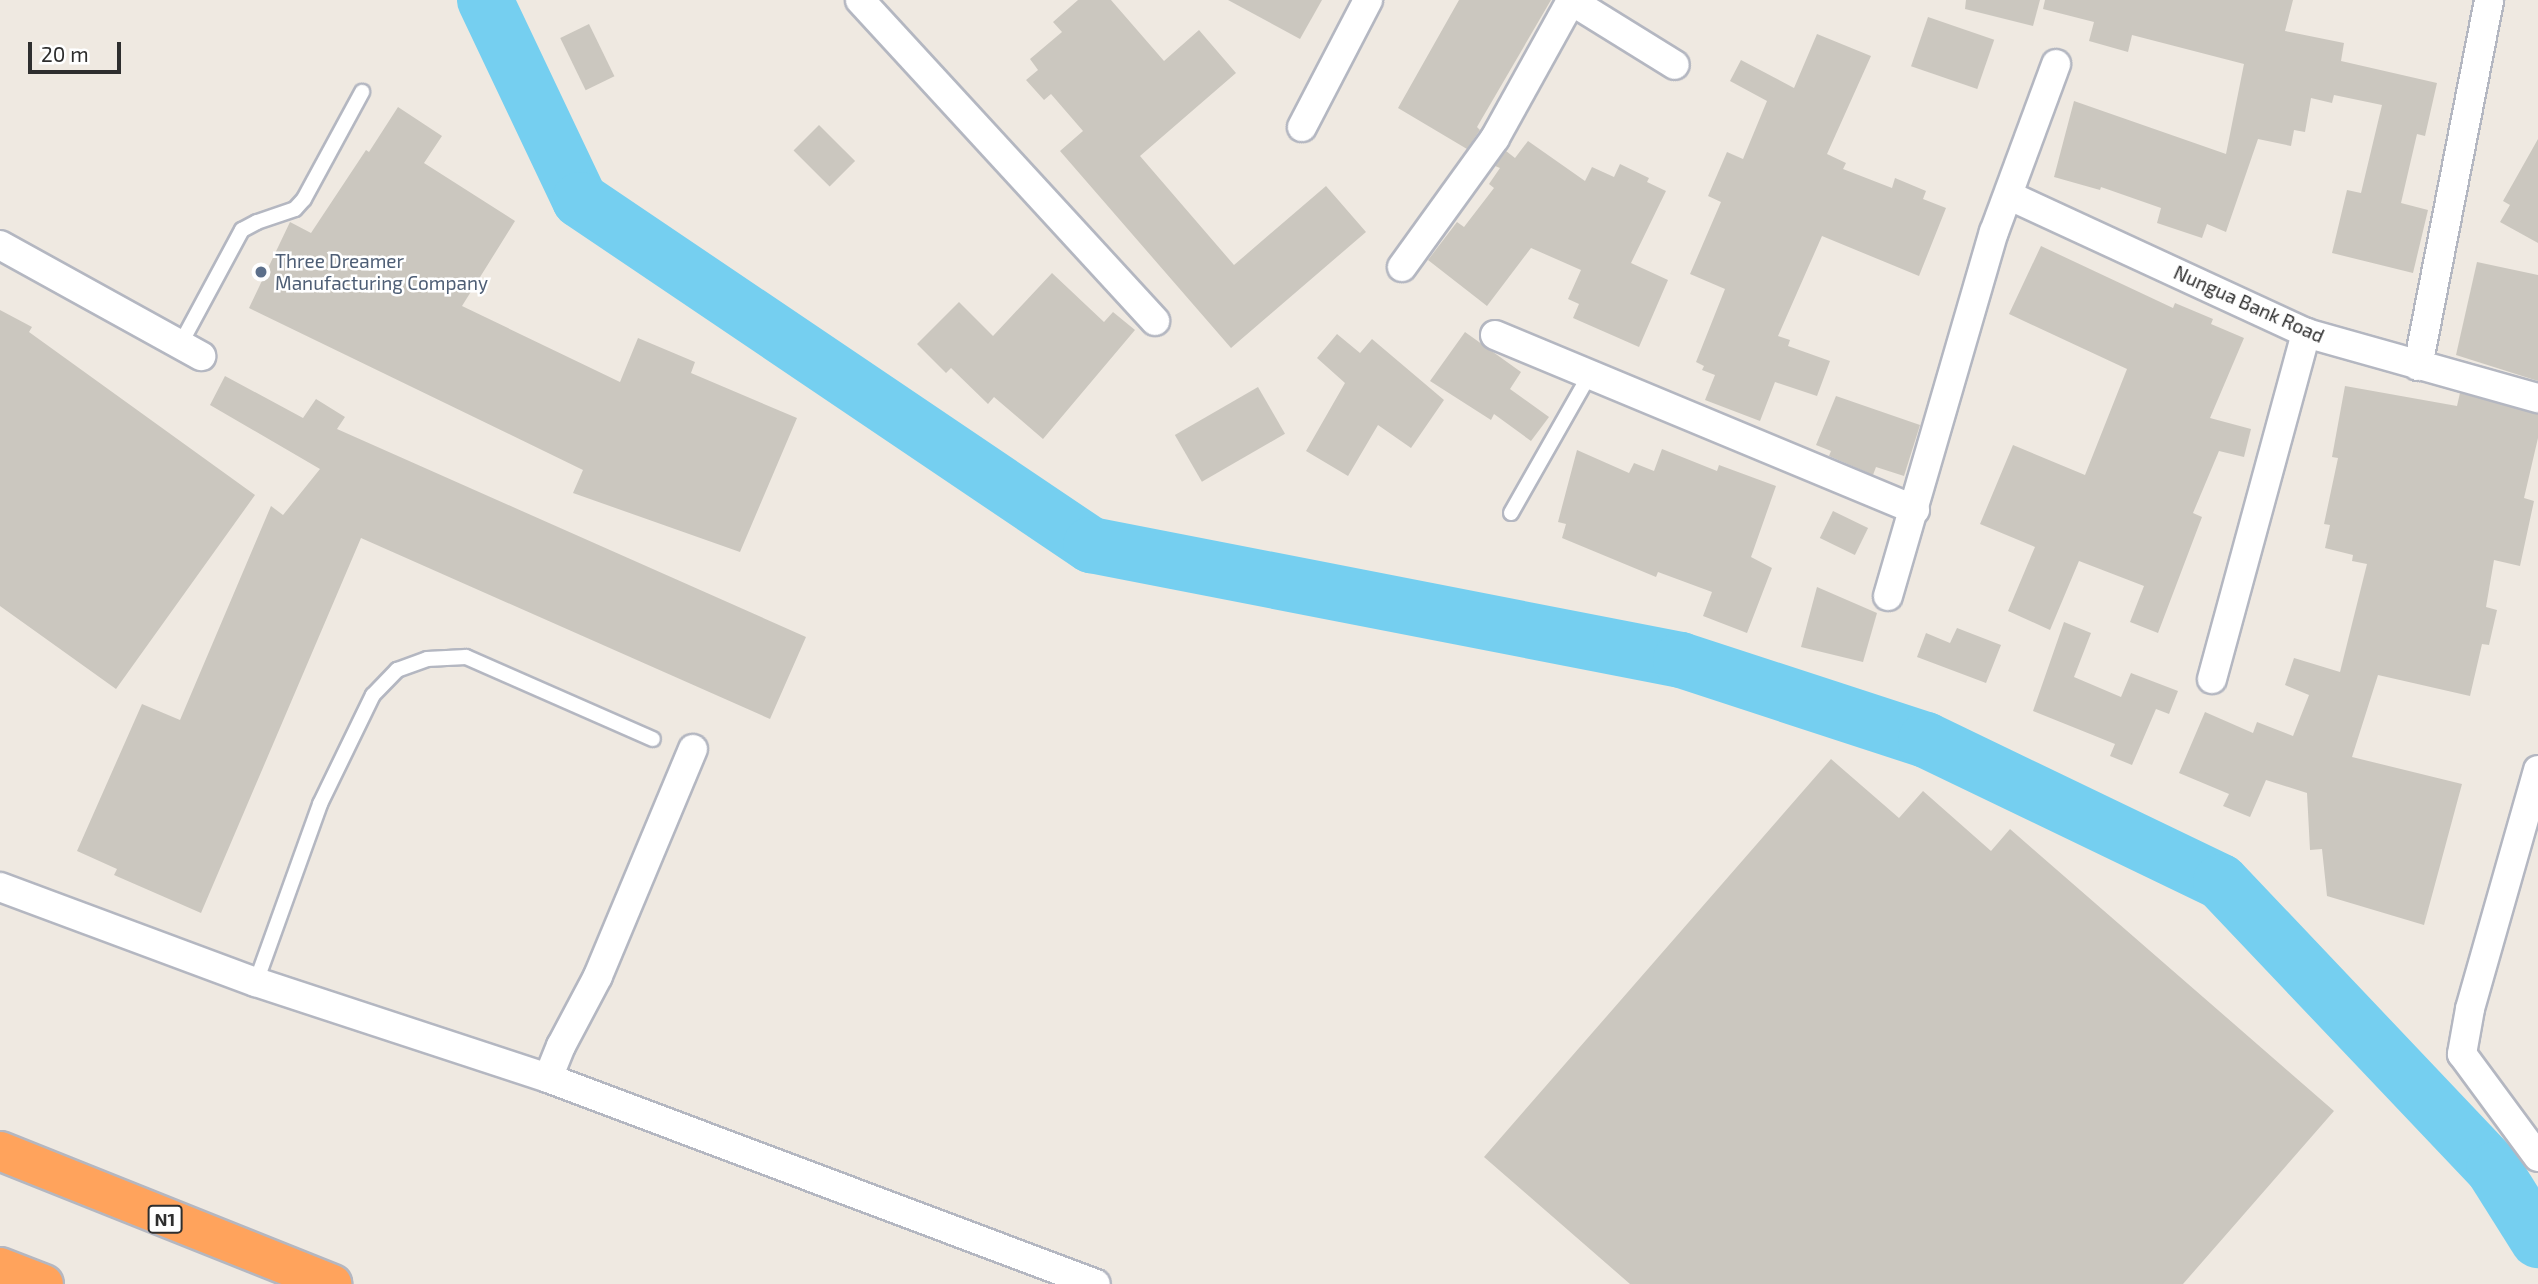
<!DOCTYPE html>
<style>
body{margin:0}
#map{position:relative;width:2538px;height:1284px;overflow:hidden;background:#efe9e1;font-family:"Exo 2",sans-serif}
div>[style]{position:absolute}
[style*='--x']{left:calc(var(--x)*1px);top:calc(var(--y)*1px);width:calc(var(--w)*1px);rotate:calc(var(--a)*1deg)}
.river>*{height:56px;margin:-28px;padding:0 28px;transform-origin:28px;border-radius:28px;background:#75cff0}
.building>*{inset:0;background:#cbc7bf;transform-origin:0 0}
.roads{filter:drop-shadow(2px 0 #b4b7c1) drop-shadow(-2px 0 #b4b7c1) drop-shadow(0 2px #b4b7c1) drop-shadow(0 -2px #b4b7c1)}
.lane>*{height:14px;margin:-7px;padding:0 7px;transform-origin:7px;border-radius:7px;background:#fff}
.street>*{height:28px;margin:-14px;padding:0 14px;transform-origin:14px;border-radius:14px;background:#fff}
.highway>*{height:38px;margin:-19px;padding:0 19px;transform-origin:19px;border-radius:19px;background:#ffa35c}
.dots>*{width:19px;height:19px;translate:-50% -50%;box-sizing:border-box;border:4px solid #fff;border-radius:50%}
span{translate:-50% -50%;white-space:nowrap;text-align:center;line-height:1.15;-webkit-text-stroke:5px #fff;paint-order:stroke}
.shield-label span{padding:2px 5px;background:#fff;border:2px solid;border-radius:5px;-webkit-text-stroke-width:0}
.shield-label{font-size:18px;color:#2e2e2e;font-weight:700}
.service-label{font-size:19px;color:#4e5e75}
.left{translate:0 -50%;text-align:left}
.street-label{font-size:19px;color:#2e2e2e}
.scale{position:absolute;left:28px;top:42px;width:93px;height:32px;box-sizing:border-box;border:4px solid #2e2e2e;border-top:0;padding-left:9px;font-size:21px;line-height:24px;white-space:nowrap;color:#2e2e2e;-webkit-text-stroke:5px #fff;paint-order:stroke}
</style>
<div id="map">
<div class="river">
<i style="--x:485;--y:0;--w:221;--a:64.6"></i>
<i style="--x:580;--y:200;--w:617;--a:34.03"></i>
<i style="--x:1091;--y:545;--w:601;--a:11.03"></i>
<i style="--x:1681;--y:660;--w:258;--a:18.1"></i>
<i style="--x:1926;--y:740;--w:327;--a:25.7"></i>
<i style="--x:2221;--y:882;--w:397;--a:46.5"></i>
<i style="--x:2494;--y:1170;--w:83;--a:57.8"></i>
</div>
<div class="building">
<i style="clip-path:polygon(1078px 0,1111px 0,1164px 61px,1199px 30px,1236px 73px,1140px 156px,1234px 265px,1326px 186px,1366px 232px,1231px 348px,1060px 151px,1083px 131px,1051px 94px,1044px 100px,1026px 80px,1038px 70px,1030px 59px,1062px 32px,1053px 22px)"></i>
<i style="clip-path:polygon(1228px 0,1322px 0,1300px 39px)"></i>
<i style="clip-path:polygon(1459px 0,1551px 0,1477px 127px,1480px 130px,1467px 149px,1398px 108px)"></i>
<i style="clip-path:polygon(1966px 0,2040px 0,2033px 26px,1965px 9px)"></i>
<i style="clip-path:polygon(2045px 0,2293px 0,2285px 31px,2344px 43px,2341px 61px,2437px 83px,2425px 136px,2417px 134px,2401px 203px,2428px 210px,2413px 273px,2332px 253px,2347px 190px,2361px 193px,2382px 105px,2334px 95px,2332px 103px,2311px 98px,2305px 132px,2294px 130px,2291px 146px,2258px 139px,2226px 232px,2207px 224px,2202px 238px,2157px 223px,2161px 208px,2101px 187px,2100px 190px,2054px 177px,2074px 101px,2226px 154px,2244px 64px,2132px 35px,2128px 52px,2089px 41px,2094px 22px,2043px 9px)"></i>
<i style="left:1928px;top:17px;width:70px;height:52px;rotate:19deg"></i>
<i style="left:589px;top:24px;width:58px;height:32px;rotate:64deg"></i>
<i style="clip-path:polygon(1817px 34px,1871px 56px,1827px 154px,1846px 163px,1843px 169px,1892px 188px,1895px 178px,1926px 191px,1923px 199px,1946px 208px,1919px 276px,1822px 236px,1778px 336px,1790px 340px,1788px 346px,1830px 361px,1817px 396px,1775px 382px,1760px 421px,1705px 400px,1715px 375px,1702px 370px,1704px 366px,1696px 362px,1725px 289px,1690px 274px,1721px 202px,1708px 196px,1727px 152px,1743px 159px,1767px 101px,1730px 81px,1741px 60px,1794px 88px)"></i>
<i style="clip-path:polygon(398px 107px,442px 136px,424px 163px,515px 221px,462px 306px,620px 382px,638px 338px,695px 362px,691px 373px,797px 418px,740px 552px,573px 493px,583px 470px,249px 308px,290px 222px,311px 233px,366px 150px,369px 152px)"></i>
<i style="left:819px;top:125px;width:51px;height:36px;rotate:45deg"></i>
<i style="clip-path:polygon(2538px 139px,2538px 243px,2500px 222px,2510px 205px,2503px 201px)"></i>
<i style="clip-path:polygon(1528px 141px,1585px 181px,1592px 167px,1614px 177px,1620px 164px,1649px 178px,1647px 182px,1666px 191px,1631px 263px,1668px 280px,1639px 347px,1573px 318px,1579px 304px,1568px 299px,1581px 270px,1531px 248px,1487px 306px,1428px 260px,1457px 222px,1464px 227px,1494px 188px,1489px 184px,1500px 168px,1495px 166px,1506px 151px,1515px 158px)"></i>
<i style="clip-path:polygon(2041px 246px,2173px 308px,2175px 303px,2213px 319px,2211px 324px,2244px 338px,2210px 418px,2251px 429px,2244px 457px,2219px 451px,2193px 513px,2202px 517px,2158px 633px,2130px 622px,2144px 586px,2079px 561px,2050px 630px,2008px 611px,2035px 547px,1980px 524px,2013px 445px,2085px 475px,2127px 369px,2009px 314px)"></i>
<i style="clip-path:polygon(2477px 262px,2538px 275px,2538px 381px,2456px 355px)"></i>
<i style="clip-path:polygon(1052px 273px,1104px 322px,1113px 312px,1135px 330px,1043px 439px,994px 397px,988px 404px,951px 368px,946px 373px,917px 344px,959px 302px,993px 336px)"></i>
<i style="clip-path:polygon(0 310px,32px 327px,29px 332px,255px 495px,116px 689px,0 606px)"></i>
<i style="clip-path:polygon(1465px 332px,1521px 372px,1510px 389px,1549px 417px,1531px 441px,1494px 414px,1491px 420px,1430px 381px)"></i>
<i style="clip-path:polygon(1337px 334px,1360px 353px,1372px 339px,1444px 400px,1411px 448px,1378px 425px,1348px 476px,1306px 451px,1345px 383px,1317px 358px)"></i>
<i style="clip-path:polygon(225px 376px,303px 418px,316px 399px,345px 417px,337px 429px,806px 637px,770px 719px,361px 538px,201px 913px,114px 875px,117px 869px,77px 851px,142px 704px,180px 720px,271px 506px,283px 515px,320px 469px,210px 405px)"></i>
<i style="clip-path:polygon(2345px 386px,2457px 406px,2460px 393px,2538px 414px,2538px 438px,2524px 498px,2534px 501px,2520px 566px,2494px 560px,2486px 607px,2497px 610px,2489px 645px,2482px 644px,2470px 696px,2378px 675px,2352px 757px,2462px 784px,2424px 925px,2327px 896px,2322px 849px,2310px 850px,2307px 793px,2266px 780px,2250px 817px,2223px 806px,2229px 794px,2179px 773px,2205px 712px,2253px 733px,2257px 722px,2293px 736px,2309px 695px,2285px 685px,2294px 658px,2340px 672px,2367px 564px,2352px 561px,2353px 555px,2325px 548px,2330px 525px,2324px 524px,2338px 458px,2332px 457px)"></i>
<i style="left:1258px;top:387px;width:54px;height:96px;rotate:60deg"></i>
<i style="clip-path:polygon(1836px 396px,1920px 425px,1904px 476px,1876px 467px,1873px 475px,1829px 456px,1831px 451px,1816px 445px)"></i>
<i style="clip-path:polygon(1662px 449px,1717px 471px,1719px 465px,1776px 486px,1751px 557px,1772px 568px,1747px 633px,1703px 616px,1712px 592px,1658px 572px,1656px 577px,1562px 538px,1566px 524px,1558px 522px,1577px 450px,1629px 473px,1634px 463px,1654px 471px)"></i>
<i style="left:1833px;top:511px;width:39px;height:30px;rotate:26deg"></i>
<i style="clip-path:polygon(1817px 587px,1877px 613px,1863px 662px,1801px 647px)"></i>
<i style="clip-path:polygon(2064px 622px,2091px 633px,2074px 677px,2121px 697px,2131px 673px,2178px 691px,2169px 714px,2156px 709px,2132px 765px,2110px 756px,2115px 744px,2033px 711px)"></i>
<i style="clip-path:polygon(1957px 628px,2001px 645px,1986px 683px,1917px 657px,1926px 633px,1950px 643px)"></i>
<i style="clip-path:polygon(1831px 759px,1899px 818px,1923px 791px,1991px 851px,2010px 829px,2334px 1111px,2183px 1284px,1630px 1284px,1484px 1157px)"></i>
</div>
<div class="roads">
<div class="lane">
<i style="--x:180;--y:345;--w:131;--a:-61.7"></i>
<i style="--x:242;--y:230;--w:17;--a:-28"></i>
<i style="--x:257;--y:222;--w:40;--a:-18.9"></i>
<i style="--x:295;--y:209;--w:13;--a:-48"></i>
<i style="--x:304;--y:199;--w:122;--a:-61.5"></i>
<i style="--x:1511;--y:513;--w:160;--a:-60.4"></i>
<i style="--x:256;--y:982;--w:189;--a:-70.2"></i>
<i style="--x:320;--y:804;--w:121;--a:-64.1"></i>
<i style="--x:373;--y:695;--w:35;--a:-46"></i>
<i style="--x:397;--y:670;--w:32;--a:-20"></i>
<i style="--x:427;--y:659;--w:39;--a:-3"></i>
<i style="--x:466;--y:657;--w:204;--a:23.7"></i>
</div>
<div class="street">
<i style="--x:860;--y:0;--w:436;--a:47.4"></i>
<i style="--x:1570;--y:0;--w:123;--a:31.8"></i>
<i style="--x:1302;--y:127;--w:143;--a:-62.5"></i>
<i style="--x:2010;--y:196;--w:326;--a:24.8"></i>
<i style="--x:2306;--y:333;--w:241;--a:15.7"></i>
<i style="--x:0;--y:245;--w:230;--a:28.9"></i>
<i style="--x:1402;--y:267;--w:159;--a:-54.2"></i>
<i style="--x:1495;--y:138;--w:157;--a:-61"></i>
<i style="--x:1495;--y:335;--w:455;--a:22.6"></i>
<i style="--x:2418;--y:366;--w:373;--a:-79"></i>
<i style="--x:1888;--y:596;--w:379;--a:-73.8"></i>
<i style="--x:1994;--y:232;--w:179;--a:-69.7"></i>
<i style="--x:2212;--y:679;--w:359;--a:-74.8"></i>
<i style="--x:2538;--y:770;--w:248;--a:105.9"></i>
<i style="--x:2470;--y:1009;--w:46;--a:100.1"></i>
<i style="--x:2462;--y:1054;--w:128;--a:53.6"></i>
<i style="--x:0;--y:887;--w:273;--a:20.4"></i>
<i style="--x:256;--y:982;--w:307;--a:18.2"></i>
<i style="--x:548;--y:1078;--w:585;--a:20.6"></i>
<i style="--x:548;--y:1078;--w:35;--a:-68"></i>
<i style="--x:561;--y:1046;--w:79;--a:-62.1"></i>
<i style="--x:598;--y:976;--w:246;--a:-67.3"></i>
</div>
<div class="highway">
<i style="--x:0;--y:1151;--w:358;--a:21.8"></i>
<i style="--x:0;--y:1267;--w:47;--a:21.1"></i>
</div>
</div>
<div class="dots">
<i style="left:261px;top:272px;background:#5c6f8a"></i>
</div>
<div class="shield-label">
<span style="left:165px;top:1219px">N1</span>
</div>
<div class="service-label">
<span class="left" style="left:275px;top:272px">Three Dreamer<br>Manufacturing Company</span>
</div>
<div class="street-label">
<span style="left:2249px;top:304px;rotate:24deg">Nungua Bank Road</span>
</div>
<div class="scale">20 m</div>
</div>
